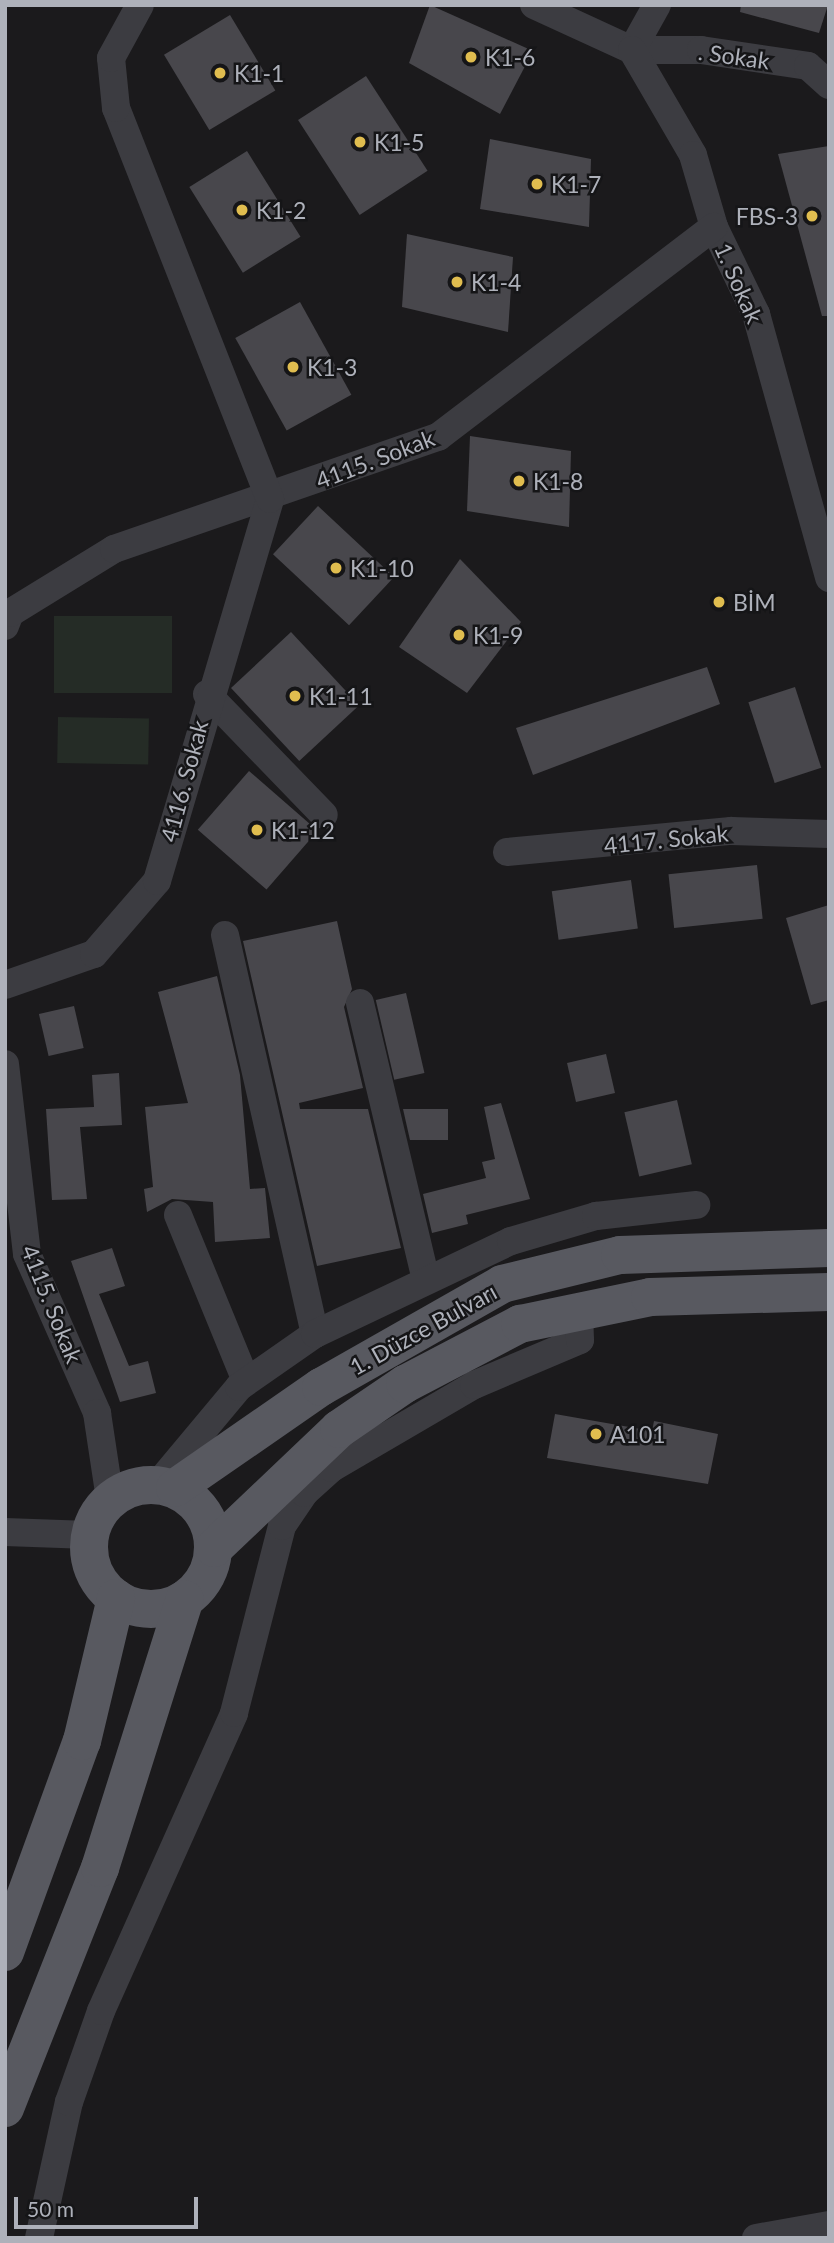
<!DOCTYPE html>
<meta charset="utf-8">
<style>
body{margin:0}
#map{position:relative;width:834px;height:2243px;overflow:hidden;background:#1b1a1c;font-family:Lato,sans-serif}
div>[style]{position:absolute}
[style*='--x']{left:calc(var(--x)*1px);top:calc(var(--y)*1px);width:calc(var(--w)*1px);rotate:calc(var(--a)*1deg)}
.green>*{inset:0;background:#252c26;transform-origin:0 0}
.building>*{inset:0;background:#48474c;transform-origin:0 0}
.minor>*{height:28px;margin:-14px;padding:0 14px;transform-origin:14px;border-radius:14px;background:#3c3c41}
.primary>*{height:38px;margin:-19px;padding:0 19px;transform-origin:19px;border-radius:19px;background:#585960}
.primary>.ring{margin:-19px;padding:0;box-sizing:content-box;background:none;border:38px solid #585960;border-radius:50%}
.dots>*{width:19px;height:19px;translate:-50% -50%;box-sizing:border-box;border:4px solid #151517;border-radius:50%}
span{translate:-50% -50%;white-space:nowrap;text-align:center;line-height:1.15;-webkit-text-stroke:5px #151517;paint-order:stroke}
.street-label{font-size:23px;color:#aeb1ba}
.poi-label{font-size:23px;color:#aeb1ba}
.left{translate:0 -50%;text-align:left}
.right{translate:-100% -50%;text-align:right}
.frame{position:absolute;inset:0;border:7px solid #aeb1ba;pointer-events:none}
.scale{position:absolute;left:14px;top:2197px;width:184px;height:32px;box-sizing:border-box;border:4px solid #aeb1ba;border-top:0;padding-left:9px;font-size:21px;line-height:24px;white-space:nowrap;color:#aeb1ba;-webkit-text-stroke:5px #151517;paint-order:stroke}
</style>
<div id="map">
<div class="green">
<i style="left:172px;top:616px;width:77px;height:118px;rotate:90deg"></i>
<i style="left:58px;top:717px;width:91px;height:46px;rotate:1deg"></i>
</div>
<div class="building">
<i style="clip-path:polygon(430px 5px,533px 51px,500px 114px,409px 63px)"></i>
<i style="clip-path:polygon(741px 5px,828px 5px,819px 33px,740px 12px)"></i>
<i style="left:230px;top:15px;width:88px;height:77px;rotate:59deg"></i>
<i style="left:366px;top:76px;width:113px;height:81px;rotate:57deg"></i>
<i style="clip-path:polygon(490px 139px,591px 159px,589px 227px,480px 209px)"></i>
<i style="clip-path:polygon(829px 146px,829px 316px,822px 316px,778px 154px)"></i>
<i style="left:247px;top:151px;width:101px;height:68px;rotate:58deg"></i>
<i style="clip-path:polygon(407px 234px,513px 257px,508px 332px,402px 307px)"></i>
<i style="left:300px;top:302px;width:106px;height:74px;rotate:61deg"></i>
<i style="clip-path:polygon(470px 436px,571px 451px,569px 527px,467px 511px)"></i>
<i style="left:318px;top:506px;width:104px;height:66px;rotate:43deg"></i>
<i style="clip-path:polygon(460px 559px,521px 622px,467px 693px,399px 647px)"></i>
<i style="left:291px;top:632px;width:100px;height:82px;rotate:47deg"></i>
<i style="clip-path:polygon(707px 667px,720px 704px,533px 775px,516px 728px)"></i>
<i style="left:795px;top:687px;width:85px;height:49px;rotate:72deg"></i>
<i style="left:249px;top:771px;width:91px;height:78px;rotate:41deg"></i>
<i style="left:757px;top:865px;width:54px;height:89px;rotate:84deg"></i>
<i style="left:631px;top:880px;width:49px;height:80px;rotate:82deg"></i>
<i style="clip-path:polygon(829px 905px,829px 1000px,811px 1005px,786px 918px)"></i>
<i style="clip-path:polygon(337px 921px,352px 989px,344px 1007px,363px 1088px,299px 1103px,300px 1109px,368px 1109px,401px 1248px,317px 1266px,243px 941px)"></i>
<i style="clip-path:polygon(217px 976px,240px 1075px,250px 1189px,265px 1188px,270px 1238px,215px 1242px,213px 1202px,172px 1199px,147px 1212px,144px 1189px,153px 1187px,145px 1107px,188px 1103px,158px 992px)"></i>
<i style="left:406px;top:993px;width:82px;height:31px;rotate:77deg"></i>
<i style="left:74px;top:1006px;width:43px;height:36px;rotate:77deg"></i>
<i style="left:606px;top:1054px;width:40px;height:40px;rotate:77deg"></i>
<i style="clip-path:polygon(119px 1073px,122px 1125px,80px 1127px,87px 1199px,52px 1200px,46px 1109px,94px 1107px,92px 1075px)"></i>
<i style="left:677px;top:1100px;width:66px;height:54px;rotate:77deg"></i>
<i style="clip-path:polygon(501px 1103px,530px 1199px,466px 1215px,468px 1224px,432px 1233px,423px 1194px,486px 1178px,482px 1162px,495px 1159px,484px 1107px)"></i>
<i style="clip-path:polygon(403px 1109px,448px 1109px,448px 1140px,410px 1140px)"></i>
<i style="clip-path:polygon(112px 1248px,125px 1286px,99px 1294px,129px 1366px,148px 1361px,156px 1393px,120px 1402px,71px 1261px)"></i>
<i style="clip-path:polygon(555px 1414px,652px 1431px,654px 1421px,718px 1434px,708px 1484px,547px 1458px)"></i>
</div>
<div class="minor">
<i style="--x:534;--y:5;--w:108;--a:24.7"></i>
<i style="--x:632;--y:50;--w:69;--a:0"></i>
<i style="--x:701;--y:50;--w:108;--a:8.5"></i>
<i style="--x:808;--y:66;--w:28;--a:42"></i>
<i style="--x:657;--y:5;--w:51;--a:119.1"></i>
<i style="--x:632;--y:50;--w:121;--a:59.8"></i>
<i style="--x:693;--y:155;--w:75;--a:73.7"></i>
<i style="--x:714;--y:227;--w:97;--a:64.2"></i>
<i style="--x:756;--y:314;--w:274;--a:74.5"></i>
<i style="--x:5;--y:626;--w:14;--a:-69"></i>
<i style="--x:10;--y:613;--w:122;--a:-31.6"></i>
<i style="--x:114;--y:549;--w:343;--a:-19.1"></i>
<i style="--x:438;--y:437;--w:347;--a:-37.3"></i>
<i style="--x:207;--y:694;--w:168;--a:46"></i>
<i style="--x:507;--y:852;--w:225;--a:-5.4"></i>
<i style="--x:731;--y:831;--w:98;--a:1.8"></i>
<i style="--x:225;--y:935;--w:409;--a:77.3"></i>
<i style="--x:5;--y:985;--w:94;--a:-19.2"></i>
<i style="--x:94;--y:954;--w:96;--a:-49.2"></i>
<i style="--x:157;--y:881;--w:398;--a:-73.5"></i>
<i style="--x:270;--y:499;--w:420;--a:-111.5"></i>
<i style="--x:116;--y:108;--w:50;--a:-95.7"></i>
<i style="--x:111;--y:58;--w:60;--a:-61.3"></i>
<i style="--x:360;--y:1003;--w:284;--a:76.6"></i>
<i style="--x:5;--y:1064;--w:191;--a:83.4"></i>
<i style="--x:27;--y:1254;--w:174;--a:66.2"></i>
<i style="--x:97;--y:1413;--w:87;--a:81.4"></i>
<i style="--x:178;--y:1215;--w:179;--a:67.7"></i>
<i style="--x:158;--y:1484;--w:126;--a:-50.1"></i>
<i style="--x:239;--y:1387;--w:93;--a:-34.9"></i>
<i style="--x:315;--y:1334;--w:217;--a:-25.4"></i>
<i style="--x:511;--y:1241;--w:89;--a:-16.4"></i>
<i style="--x:596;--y:1216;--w:101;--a:-6.3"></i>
<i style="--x:5;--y:1532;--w:84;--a:2"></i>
<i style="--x:39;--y:2238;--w:139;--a:-77.6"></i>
<i style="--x:69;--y:2102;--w:96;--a:-70.6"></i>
<i style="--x:101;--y:2011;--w:326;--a:-65.9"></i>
<i style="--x:234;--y:1713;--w:193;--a:-75.6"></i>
<i style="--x:282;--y:1526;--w:40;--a:-56"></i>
<i style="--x:304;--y:1493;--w:38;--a:-42"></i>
<i style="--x:332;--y:1468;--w:164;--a:-30.3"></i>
<i style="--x:474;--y:1385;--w:115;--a:-23"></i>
<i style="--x:580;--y:1340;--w:32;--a:-92"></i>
<i style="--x:756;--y:2238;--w:74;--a:-10.1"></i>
</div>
<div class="primary">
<i class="ring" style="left:89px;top:1485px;width:86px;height:86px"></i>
<i style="--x:175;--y:1488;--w:178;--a:-34.7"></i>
<i style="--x:321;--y:1387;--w:208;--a:-29.6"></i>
<i style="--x:502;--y:1284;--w:122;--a:-13.8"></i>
<i style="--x:620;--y:1255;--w:209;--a:-1.9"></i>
<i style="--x:214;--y:1548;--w:173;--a:-43.6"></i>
<i style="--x:339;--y:1429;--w:80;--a:-34.3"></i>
<i style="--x:405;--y:1384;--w:130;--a:-27.6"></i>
<i style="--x:520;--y:1324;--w:133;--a:-11.7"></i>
<i style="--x:650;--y:1297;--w:179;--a:-1.6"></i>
<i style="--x:5;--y:1952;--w:225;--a:-70"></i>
<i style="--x:82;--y:1741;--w:147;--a:-76.6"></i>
<i style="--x:5;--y:2108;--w:258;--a:-68.4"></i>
<i style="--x:100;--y:1868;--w:282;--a:-72.5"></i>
</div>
<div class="dots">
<i style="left:471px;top:57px;background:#e0bd4f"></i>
<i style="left:220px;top:73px;background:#e0bd4f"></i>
<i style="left:360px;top:142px;background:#e0bd4f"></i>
<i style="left:537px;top:184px;background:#e0bd4f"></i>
<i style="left:242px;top:210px;background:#e0bd4f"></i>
<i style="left:812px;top:216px;background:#e0bd4f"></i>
<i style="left:457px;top:282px;background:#e0bd4f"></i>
<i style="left:293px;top:367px;background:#e0bd4f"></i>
<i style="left:519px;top:481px;background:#e0bd4f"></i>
<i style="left:336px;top:568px;background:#e0bd4f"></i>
<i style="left:719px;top:602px;background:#e0bd4f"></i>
<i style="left:459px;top:635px;background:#e0bd4f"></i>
<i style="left:295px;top:696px;background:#e0bd4f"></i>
<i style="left:257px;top:830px;background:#e0bd4f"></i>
<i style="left:596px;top:1434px;background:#e0bd4f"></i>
</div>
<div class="street-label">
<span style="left:734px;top:56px;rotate:8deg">. Sokak</span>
<span style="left:739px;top:283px;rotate:66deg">1. Sokak</span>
<span style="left:375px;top:459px;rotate:-21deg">4115. Sokak</span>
<span style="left:184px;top:781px;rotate:-75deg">4116. Sokak</span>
<span style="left:666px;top:839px;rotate:-6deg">4117. Sokak</span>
<span style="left:52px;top:1304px;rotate:68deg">4115. Sokak</span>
<span style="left:423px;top:1329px;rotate:-29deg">1. Düzce Bulvarı</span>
</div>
<div class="poi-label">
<span class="left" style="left:485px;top:57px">K1-6</span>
<span class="left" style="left:234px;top:73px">K1-1</span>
<span class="left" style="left:374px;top:142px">K1-5</span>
<span class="left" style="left:551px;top:184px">K1-7</span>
<span class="left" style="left:256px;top:210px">K1-2</span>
<span class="right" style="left:798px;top:216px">FBS-3</span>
<span class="left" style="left:471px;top:282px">K1-4</span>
<span class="left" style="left:307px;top:367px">K1-3</span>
<span class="left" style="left:533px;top:481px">K1-8</span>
<span class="left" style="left:350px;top:568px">K1-10</span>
<span class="left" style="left:733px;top:602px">BİM</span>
<span class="left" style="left:473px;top:635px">K1-9</span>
<span class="left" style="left:309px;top:696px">K1-11</span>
<span class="left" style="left:271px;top:830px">K1-12</span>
<span class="left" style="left:610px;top:1434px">A101</span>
</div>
<div class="frame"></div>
<div class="scale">50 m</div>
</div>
